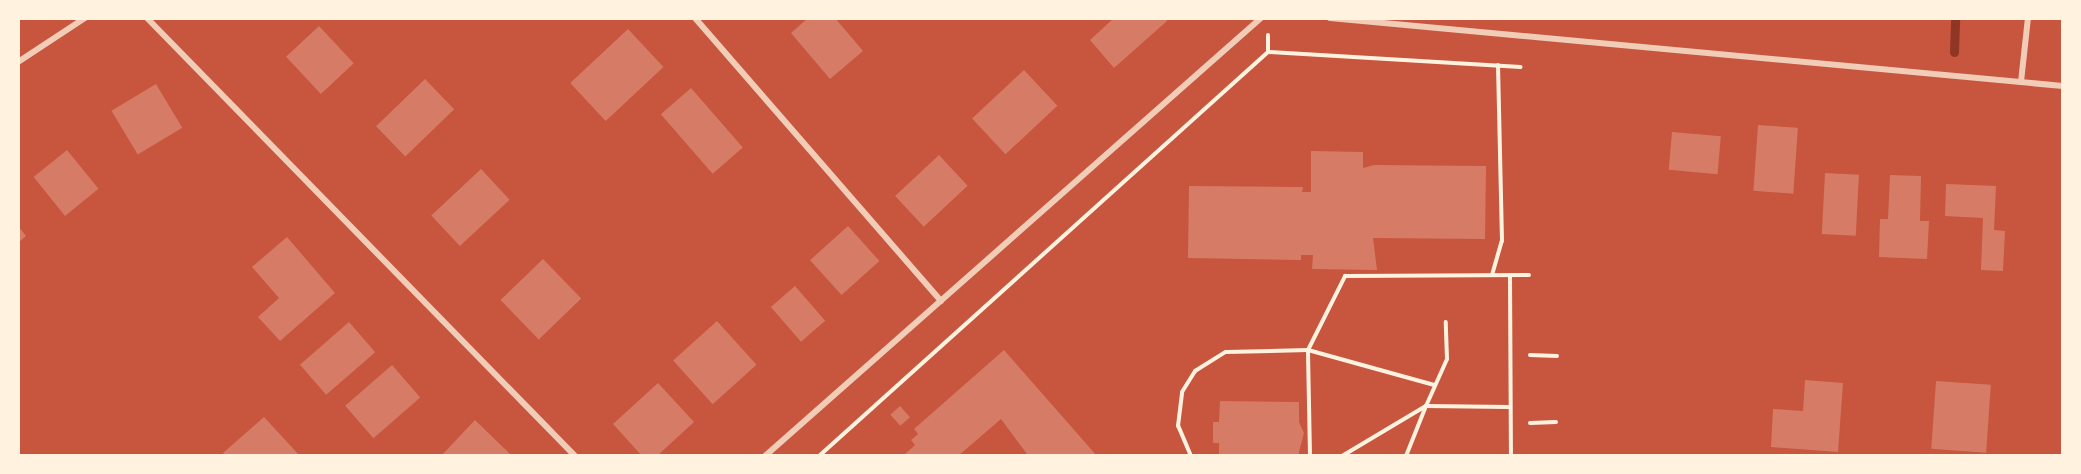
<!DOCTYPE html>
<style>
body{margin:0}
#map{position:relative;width:2081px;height:474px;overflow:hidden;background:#c8553d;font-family:"Source Sans 3",sans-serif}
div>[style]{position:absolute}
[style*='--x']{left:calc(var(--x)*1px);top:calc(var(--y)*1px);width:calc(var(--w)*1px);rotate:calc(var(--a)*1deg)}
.stream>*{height:9px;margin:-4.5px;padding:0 4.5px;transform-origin:4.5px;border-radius:4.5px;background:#8f3625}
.building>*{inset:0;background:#d67c66;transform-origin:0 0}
.path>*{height:4px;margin:-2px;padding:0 2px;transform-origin:2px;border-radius:2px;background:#fff3e0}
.minor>*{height:6px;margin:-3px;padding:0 3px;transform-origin:3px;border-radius:3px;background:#f1ccb7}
span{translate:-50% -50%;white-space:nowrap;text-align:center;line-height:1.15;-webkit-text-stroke:4.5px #fff3e0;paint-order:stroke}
.frame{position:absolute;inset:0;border:20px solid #fff3e0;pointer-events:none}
</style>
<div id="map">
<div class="stream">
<i style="--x:1954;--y:52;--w:34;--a:-88"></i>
</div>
<div class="building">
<i style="clip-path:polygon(808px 18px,835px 18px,863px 51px,830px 79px,791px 33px)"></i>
<i style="clip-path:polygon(1114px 18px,1164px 18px,1167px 21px,1114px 68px,1090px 40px)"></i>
<i style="left:319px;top:26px;width:51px;height:45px;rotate:47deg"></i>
<i style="left:628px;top:29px;width:52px;height:79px;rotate:47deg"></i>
<i style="left:1024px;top:70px;width:49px;height:71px;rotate:47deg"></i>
<i style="left:425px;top:79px;width:42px;height:68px;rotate:46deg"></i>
<i style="left:156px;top:84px;width:51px;height:52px;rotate:59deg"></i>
<i style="left:691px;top:88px;width:79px;height:40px;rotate:49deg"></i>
<i style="left:1758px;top:125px;width:40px;height:66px;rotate:4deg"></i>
<i style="left:1672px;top:132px;width:49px;height:38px;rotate:5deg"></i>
<i style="left:67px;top:150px;width:50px;height:43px;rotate:51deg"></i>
<i style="clip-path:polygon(1311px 151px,1363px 152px,1363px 168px,1374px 165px,1486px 166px,1485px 239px,1373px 238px,1377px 270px,1312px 269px,1313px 255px,1301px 255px,1301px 260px,1188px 258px,1189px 186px,1303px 187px,1302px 192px,1311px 192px)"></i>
<i style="left:939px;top:155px;width:42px;height:60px;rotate:47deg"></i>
<i style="left:481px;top:169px;width:42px;height:68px;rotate:47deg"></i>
<i style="left:1825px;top:173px;width:34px;height:61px;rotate:3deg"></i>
<i style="clip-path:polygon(1890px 175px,1921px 176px,1920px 221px,1929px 221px,1927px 259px,1879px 257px,1880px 219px,1888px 219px)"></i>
<i style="clip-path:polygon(1946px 184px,1996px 186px,1994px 230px,2005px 231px,2003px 271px,1981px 270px,1983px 218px,1945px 216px)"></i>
<i style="clip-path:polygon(18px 226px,26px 236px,18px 243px)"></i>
<i style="left:848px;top:226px;width:47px;height:51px;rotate:48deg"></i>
<i style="clip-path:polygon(287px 237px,335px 293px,280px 341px,258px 317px,279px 298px,252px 267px)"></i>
<i style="left:543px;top:259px;width:55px;height:59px;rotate:46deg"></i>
<i style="left:795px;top:286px;width:46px;height:32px;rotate:49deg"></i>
<i style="left:717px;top:321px;width:59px;height:59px;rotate:48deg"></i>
<i style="left:349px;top:322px;width:40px;height:65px;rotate:49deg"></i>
<i style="clip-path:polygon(1004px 350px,1097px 456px,1027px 454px,1001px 419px,958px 456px,903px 456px,915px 445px,911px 440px,918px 434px,914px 429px)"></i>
<i style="left:392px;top:365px;width:43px;height:62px;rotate:49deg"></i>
<i style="clip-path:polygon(1805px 380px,1843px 383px,1838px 452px,1771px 447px,1773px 409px,1803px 411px)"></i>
<i style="left:1936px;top:381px;width:55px;height:68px;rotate:4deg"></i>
<i style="clip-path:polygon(658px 383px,694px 422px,657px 456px,642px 456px,613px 424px)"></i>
<i style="clip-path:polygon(1220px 401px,1299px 402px,1299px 422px,1304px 433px,1298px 456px,1219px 456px,1219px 443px,1213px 443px,1213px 422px,1219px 422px)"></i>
<i style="left:900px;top:406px;width:15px;height:13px;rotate:48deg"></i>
<i style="clip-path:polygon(264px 417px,300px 456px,226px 456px,223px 453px)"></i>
<i style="clip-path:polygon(475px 420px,510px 454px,441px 456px)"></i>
</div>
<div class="path">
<i style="--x:1268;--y:52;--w:17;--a:-90"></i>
<i style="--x:1492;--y:275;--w:35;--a:-74"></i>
<i style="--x:1502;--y:241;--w:176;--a:-91.3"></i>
<i style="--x:1510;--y:275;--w:181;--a:89.7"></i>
<i style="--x:1530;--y:355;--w:27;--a:2"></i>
<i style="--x:1530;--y:423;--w:26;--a:-2"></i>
<i style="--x:819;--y:456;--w:604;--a:-41.98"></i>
<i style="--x:1268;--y:52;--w:253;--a:3.4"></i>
<i style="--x:1191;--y:456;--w:33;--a:-113"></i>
<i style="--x:1178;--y:426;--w:34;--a:-83"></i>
<i style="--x:1182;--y:392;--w:25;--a:-58"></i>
<i style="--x:1195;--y:371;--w:36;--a:-32"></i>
<i style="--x:1226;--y:352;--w:82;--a:-1.4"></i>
<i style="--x:1308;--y:350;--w:131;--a:15.5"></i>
<i style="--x:1310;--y:456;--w:106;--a:-91.1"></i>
<i style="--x:1308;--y:350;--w:83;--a:-63.4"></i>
<i style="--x:1345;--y:276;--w:184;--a:-0.3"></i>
<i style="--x:1342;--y:456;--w:98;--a:-30.8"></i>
<i style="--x:1426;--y:406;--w:51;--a:-65.9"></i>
<i style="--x:1447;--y:359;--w:37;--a:-92"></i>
<i style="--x:1406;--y:456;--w:54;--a:-68.2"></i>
<i style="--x:1426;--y:406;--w:84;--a:0.7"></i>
</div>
<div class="minor">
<i style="--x:147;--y:18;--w:612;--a:45.66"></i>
<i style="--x:695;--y:18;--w:375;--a:49"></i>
<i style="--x:1330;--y:18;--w:736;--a:5.3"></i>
<i style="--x:18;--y:62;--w:80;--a:-33.3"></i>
<i style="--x:2021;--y:82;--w:64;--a:-83.8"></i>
<i style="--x:765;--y:456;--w:662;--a:-41.45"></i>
</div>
<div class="frame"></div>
</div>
